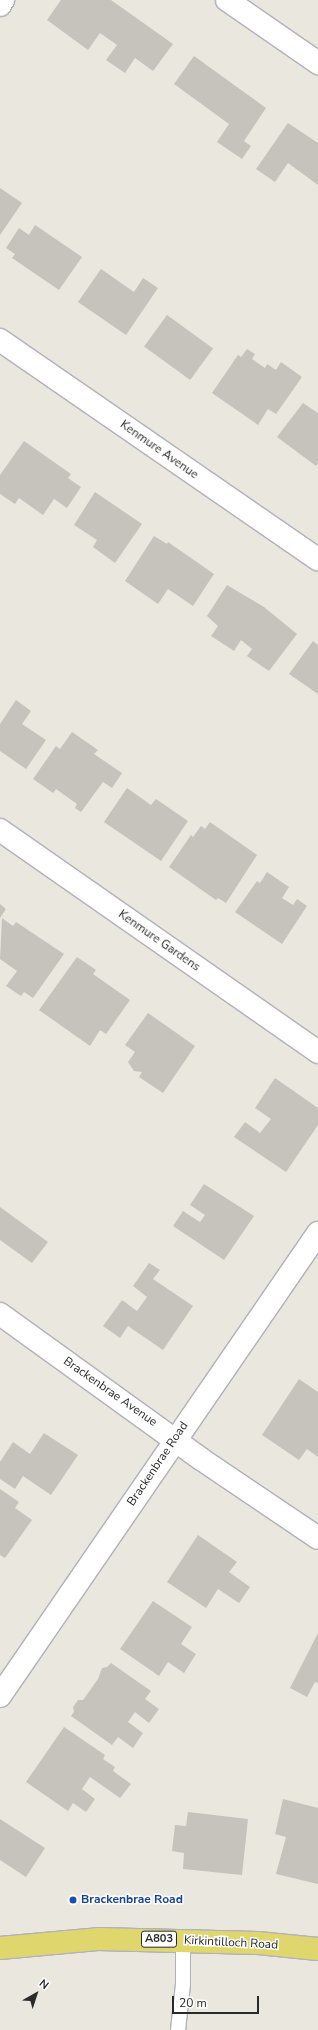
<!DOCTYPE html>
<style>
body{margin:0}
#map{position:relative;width:318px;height:2030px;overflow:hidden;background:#eae7de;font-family:"Nunito Sans",sans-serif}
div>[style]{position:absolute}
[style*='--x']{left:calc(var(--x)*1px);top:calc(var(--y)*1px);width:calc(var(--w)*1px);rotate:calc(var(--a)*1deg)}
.building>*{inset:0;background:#c6c3bd;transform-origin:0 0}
.roads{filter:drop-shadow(1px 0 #b1b1bc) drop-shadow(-1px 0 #b1b1bc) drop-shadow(0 1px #b1b1bc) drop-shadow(0 -1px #b1b1bc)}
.service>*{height:14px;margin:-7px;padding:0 7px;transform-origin:7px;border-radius:7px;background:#fff}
.minor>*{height:22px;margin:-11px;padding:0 11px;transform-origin:11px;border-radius:11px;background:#fff}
.primary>*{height:22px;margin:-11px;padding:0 11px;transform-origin:11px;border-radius:11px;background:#dfd76e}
.dots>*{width:11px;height:11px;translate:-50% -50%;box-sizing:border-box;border:2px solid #fff;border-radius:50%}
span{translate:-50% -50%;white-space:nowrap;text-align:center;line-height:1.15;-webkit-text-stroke:3px #fff;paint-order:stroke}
.shield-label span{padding:1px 3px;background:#fff;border:1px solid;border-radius:3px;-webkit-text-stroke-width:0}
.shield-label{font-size:11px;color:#2a2a2a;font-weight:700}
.street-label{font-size:12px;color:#2a2a2a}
.transit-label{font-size:12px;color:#164399;font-weight:700}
.left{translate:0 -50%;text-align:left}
.north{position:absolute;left:16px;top:1974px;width:40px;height:40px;-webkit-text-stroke:3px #fff;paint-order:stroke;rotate:39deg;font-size:11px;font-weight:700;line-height:16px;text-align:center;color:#2a2a2a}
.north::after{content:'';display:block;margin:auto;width:14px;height:18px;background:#2a2a2a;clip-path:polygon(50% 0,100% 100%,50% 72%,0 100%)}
.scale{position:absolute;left:172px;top:1996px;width:87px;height:18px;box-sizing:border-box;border:2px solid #2a2a2a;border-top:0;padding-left:5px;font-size:12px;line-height:14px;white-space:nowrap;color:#2a2a2a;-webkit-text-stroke:3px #fff;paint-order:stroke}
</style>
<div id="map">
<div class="building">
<i style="clip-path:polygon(61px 0,111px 0,173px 44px,153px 71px,135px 58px,125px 73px,106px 60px,117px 45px,100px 33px,88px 50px,47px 20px)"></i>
<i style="clip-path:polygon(194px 56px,266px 108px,244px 141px,251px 146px,242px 159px,217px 142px,229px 124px,174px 84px)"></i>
<i style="clip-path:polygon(288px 123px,318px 143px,318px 185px,288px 163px,275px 182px,256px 169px)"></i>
<i style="clip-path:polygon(0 188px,22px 203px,0 235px)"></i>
<i style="clip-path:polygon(35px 225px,82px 257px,59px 290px,12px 258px,15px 254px,6px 248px,19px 228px,29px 235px)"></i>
<i style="clip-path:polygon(101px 269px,134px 292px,143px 278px,158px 288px,126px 335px,78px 302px)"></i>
<i style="left:167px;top:315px;width:57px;height:39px;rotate:36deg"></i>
<i style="clip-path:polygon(247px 349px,255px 354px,252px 359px,265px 368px,267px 364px,276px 370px,281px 362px,302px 377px,276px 414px,268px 409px,258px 425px,212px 393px,238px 355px,241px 357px)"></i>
<i style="clip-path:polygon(303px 403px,318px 413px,318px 463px,316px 466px,277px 437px)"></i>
<i style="clip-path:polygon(24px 441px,71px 474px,68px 478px,81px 487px,67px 508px,54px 499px,43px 515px,19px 498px,15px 504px,0 494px,0 475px)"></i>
<i style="clip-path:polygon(95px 492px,142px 524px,115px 563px,93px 547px,97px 540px,74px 525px)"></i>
<i style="clip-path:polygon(154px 536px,167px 544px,168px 542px,214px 574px,193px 606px,168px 589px,158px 604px,125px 581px)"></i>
<i style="clip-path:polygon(227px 585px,264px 607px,297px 634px,269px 671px,247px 656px,252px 649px,241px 640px,234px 651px,211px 636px,218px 626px,207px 616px)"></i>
<i style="clip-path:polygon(313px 641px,318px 645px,318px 694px,289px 674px)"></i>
<i style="clip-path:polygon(16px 700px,31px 711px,22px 724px,46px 740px,26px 769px,0 751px,0 724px)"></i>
<i style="clip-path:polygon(72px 732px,98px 750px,94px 754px,122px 773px,112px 788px,103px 782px,81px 812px,75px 808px,77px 804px,56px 789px,53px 793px,33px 779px,56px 746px,60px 749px)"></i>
<i style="clip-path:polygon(127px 788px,151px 805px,156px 799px,188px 821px,161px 861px,104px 822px)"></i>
<i style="clip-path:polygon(210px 822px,257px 855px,226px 903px,218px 898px,216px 900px,169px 867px,191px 835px,193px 837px,201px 826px,205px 829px)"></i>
<i style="clip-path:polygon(267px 872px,289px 887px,282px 898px,293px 905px,297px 899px,307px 906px,282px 944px,235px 912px,257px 881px,260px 883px)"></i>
<i style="clip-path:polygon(0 904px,6px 909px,0 918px)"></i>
<i style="clip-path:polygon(2px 918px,13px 926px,16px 922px,64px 954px,33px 998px,24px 992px,21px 996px,6px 986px,17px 971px,0 959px)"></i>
<i style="clip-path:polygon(77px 957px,96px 970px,93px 974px,130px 1000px,106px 1034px,100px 1030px,90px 1046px,39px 1010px)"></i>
<i style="clip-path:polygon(148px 1013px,195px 1046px,163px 1093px,139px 1077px,142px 1072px,134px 1071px,128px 1062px,135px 1052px,125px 1045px)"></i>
<i style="clip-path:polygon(275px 1078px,318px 1108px,318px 1125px,286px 1172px,234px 1137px,245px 1122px,260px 1133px,271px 1119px,255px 1108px)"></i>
<i style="clip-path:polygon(204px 1184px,254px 1216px,224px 1260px,173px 1226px,183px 1211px,200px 1222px,205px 1215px,190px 1205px)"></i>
<i style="clip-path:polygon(0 1207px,48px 1242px,32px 1263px,0 1240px)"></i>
<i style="clip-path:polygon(149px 1263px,160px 1270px,153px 1279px,193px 1306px,163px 1350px,128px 1326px,120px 1338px,103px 1326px,122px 1300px,137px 1311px,147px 1297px,133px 1286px)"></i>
<i style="clip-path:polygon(299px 1379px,318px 1392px,318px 1457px,307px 1449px,299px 1460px,262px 1435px)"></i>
<i style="clip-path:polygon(44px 1433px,78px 1455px,51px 1495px,23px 1476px,15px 1489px,0 1479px,0 1462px,13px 1442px,30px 1454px)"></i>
<i style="clip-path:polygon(0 1489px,19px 1502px,15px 1508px,32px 1520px,5px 1558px,0 1555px)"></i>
<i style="clip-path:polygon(198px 1535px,237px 1562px,229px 1572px,250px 1587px,239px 1603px,218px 1589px,206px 1608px,167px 1582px)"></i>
<i style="clip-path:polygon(153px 1601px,192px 1627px,181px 1644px,196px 1654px,184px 1673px,168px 1662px,159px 1676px,120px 1649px)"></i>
<i style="clip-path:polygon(318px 1633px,318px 1683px,315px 1682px,307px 1697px,290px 1688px)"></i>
<i style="clip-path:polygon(111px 1663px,151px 1691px,145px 1699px,159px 1709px,149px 1723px,135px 1712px,128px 1722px,143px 1733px,133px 1748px,118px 1737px,112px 1745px,71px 1716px,74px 1712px,73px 1707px,78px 1700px,83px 1700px,98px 1679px,102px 1668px,107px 1667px)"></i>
<i style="clip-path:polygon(64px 1727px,105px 1755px,103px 1759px,115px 1767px,113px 1771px,131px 1784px,120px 1798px,90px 1777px,82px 1789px,95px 1799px,86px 1812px,73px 1803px,68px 1811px,26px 1782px)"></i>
<i style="clip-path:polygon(283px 1799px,318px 1808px,318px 1884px,276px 1874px,286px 1837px,275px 1834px)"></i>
<i style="clip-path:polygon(188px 1812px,248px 1819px,242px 1875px,183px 1869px,184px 1853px,172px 1851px,175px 1825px,186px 1826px)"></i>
<i style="clip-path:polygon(0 1819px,45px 1848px,26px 1877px,0 1860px)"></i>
</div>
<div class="roads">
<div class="service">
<i style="--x:178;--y:2030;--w:46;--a:-83.8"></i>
<i style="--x:183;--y:1984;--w:45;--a:-90"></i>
</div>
<div class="minor">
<i style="--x:227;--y:0;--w:111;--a:34.7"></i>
<i style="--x:0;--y:5;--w:6;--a:-59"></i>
<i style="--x:0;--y:340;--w:386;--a:34.6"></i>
<i style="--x:0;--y:830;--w:388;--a:34.9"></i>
<i style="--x:0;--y:1314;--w:248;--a:35.8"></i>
<i style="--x:201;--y:1459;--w:141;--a:34"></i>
<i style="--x:0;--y:1696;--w:562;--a:-55.52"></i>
</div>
<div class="primary">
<i style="--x:0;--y:1948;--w:98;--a:-5.2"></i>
<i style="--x:98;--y:1939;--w:160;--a:1.4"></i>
<i style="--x:258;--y:1943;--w:60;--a:5.7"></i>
</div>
</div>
<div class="dots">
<i style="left:73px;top:1900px;background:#1a4fb4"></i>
</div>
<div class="shield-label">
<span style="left:159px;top:1939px">A803</span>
</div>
<div class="street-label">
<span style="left:159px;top:450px;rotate:35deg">Kenmure Avenue</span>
<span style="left:159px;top:941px;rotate:35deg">Kenmure Gardens</span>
<span style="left:110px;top:1392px;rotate:35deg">Brackenbrae Avenue</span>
<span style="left:158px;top:1464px;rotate:-56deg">Brackenbrae Road</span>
<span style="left:231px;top:1943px;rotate:3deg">Kirkintilloch Road</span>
</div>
<div class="transit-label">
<span class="left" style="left:81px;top:1900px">Brackenbrae Road</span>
</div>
<div class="north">N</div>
<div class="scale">20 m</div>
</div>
